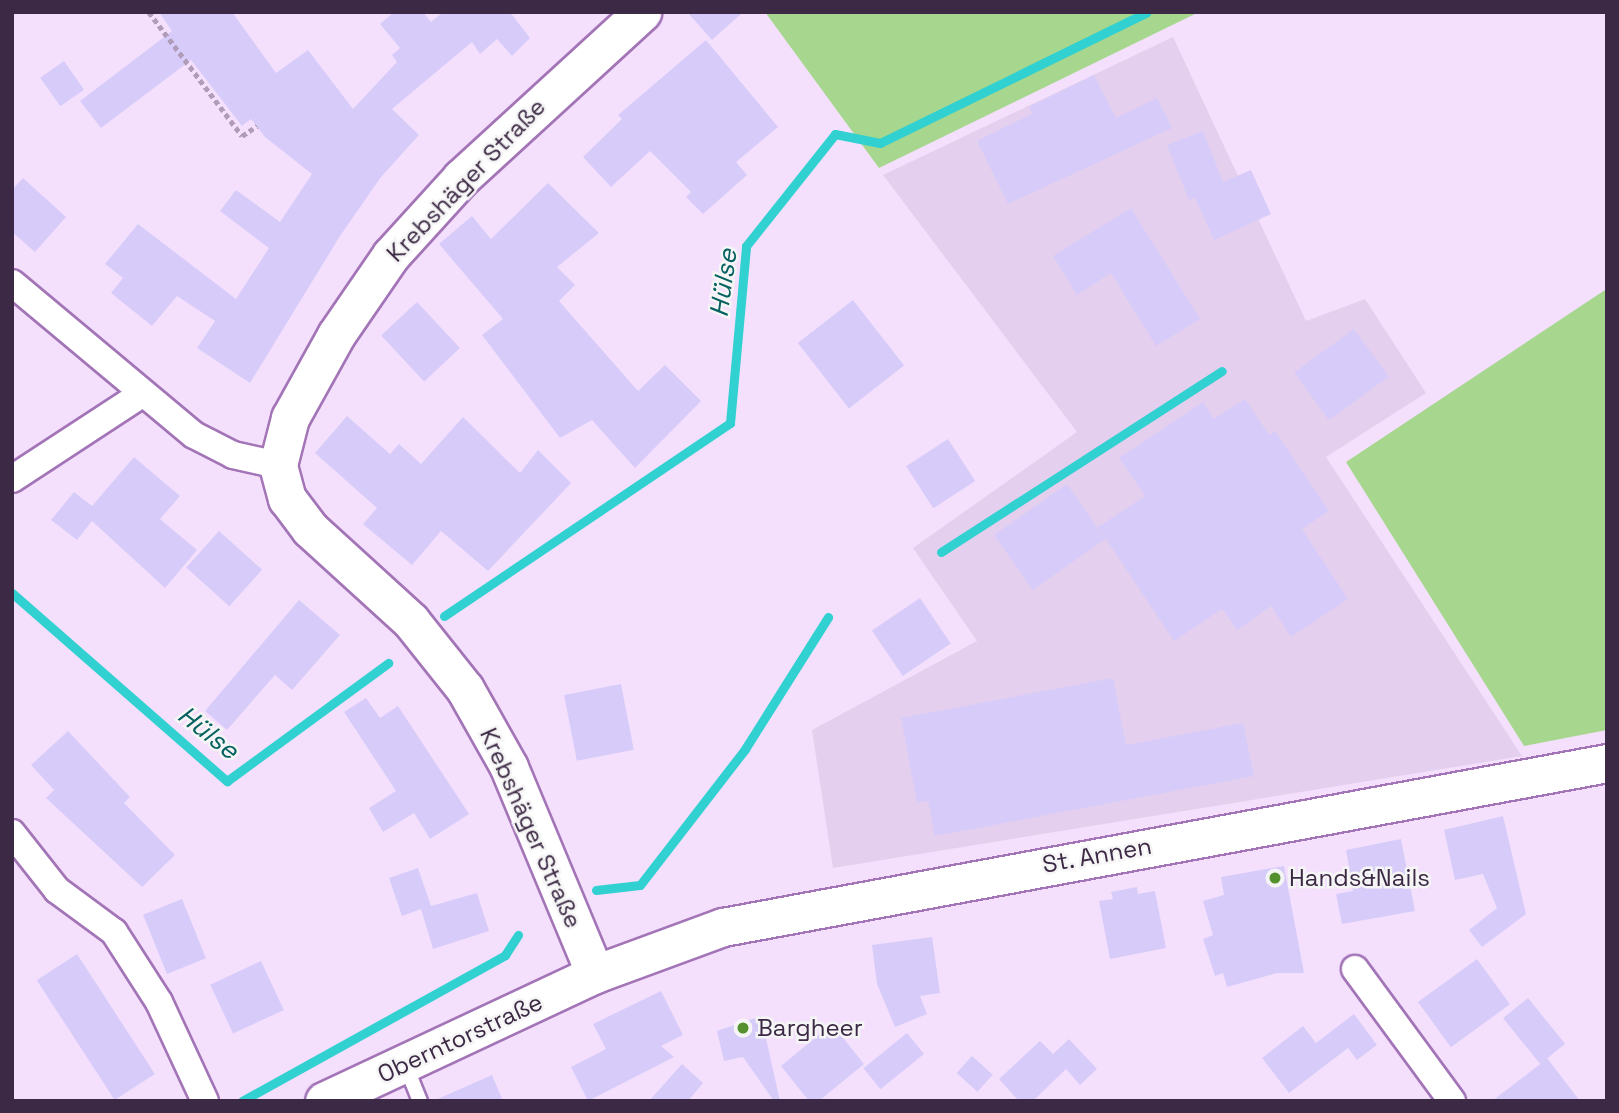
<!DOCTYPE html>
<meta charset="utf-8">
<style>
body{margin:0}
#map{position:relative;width:1619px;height:1113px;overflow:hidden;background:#f4e0fd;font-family:"Space Grotesk",sans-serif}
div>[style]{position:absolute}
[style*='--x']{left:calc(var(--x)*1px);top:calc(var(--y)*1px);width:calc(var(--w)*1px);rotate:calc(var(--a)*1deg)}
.built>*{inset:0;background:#e4cfee}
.green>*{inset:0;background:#a7d78f}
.stream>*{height:9px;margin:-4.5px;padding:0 4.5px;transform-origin:4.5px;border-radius:4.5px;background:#31d0d1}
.building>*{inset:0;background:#d7ccf9;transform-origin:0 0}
.path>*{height:4.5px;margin-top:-2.25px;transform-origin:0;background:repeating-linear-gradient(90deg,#b09cb9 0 5px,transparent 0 8.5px)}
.roads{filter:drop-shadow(2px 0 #a375b7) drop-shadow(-2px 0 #a375b7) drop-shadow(0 2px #a375b7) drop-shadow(0 -2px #a375b7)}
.lane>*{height:14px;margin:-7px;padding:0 7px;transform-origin:7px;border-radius:7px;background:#fff}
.street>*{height:26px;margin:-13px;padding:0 13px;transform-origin:13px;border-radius:13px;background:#fff}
.secondary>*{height:37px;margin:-18.5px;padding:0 18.5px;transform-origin:18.5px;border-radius:18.5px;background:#fff}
.dots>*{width:19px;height:19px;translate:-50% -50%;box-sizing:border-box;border:4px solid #f5f5f5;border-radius:50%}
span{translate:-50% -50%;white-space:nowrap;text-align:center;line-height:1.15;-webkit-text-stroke:5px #f5f5f5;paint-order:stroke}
.street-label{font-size:24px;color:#3c2945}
.poi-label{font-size:24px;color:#3c2945}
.left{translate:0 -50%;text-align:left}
.water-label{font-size:26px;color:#056060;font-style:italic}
.frame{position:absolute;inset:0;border:14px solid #3c2945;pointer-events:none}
</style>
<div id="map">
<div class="built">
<i style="clip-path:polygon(1173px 37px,1306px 321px,1365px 299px,1426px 393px,1326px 457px,1522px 756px,833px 868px,812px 730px,977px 641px,913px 548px,1077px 432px,883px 175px)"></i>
</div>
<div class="green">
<i style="clip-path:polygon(765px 12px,1199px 12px,879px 168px)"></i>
<i style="clip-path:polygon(1605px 290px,1607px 730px,1524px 746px,1346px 462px)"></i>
</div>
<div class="stream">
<i style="--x:941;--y:552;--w:334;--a:-32.8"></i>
<i style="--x:12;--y:593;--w:286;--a:41.2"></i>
<i style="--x:227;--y:781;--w:200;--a:-36.2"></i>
<i style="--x:444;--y:616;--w:345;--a:-34"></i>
<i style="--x:730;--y:423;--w:178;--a:-84.8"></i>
<i style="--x:746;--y:246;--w:143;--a:-51.5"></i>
<i style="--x:835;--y:134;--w:46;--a:11.3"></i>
<i style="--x:880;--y:143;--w:297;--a:-26.1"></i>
<i style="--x:596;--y:890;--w:44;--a:-6.5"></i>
<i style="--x:640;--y:885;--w:172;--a:-52.3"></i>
<i style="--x:745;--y:749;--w:156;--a:-57.8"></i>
<i style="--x:242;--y:1101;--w:301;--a:-29"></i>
<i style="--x:505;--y:955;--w:24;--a:-57"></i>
</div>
<div class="building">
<i style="clip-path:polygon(159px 12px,232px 12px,276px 73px,308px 50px,353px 109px,397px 62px,392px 55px,400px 48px,380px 24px,394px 12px,423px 12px,431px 22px,443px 12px,510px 12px,530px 38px,512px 56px,497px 39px,480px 54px,472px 42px,392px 109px,419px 135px,381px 177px,340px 236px,250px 383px,197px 348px,215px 321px,177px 296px,152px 326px,111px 293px,123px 278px,105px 264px,138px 224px,236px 299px,269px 248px,220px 211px,236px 190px,280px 222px,312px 174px,265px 137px,251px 119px,242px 126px,191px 60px,101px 128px,80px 101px,172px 31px)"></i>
<i style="clip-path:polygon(687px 12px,743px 12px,712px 40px)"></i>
<i style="clip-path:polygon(706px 40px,778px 127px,736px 162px,747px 175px,703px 214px,686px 197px,691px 192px,650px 151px,611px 187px,583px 157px,622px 119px,618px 115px)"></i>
<i style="left:64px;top:61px;width:35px;height:29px;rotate:55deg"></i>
<i style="clip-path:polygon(1094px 75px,1116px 118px,1157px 98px,1172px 128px,1008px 204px,977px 141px,1032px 114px,1029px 107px)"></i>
<i style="clip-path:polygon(1203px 131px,1223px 182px,1251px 170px,1271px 214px,1214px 240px,1195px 198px,1189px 200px,1167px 145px)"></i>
<i style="clip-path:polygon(23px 178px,66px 217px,35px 252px,12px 232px,12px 190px)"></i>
<i style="clip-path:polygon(548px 183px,599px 233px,557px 267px,575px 285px,559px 301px,638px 391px,665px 365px,701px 401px,635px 468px,592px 420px,560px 438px,482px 335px,503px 319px,439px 244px,472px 216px,491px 239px)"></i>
<i style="clip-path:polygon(1131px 208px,1200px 319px,1156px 346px,1111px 273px,1077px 295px,1053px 256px)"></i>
<i style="left:853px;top:300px;width:83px;height:70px;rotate:52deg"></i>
<i style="left:417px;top:302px;width:63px;height:49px;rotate:47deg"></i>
<i style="left:1354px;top:329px;width:59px;height:74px;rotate:54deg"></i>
<i style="clip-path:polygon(1245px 399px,1269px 435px,1275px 431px,1329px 511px,1302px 529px,1348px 599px,1291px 637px,1271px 606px,1237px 630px,1222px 609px,1174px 641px,1098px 527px,1145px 496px,1119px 458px,1203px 402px,1214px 419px)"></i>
<i style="clip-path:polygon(347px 416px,390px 454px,399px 444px,421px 464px,463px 417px,520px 473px,538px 450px,571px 483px,488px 571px,441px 531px,412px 565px,363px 524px,377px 508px,315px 453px)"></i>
<i style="left:948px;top:439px;width:50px;height:50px;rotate:57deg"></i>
<i style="clip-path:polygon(134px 457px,180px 496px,160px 519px,197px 550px,165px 588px,92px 521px,77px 540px,51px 520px,74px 492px,92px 506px)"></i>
<i style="left:1067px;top:484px;width:67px;height:89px;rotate:55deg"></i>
<i style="left:219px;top:531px;width:58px;height:49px;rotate:42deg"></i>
<i style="left:920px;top:598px;width:55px;height:58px;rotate:56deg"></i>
<i style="clip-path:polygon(299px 600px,340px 635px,292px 690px,275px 675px,227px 730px,205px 711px)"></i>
<i style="clip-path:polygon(1113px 678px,1126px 745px,1243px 723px,1254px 776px,935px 836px,928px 801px,917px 803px,901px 718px)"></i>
<i style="left:621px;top:684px;width:67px;height:58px;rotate:79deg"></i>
<i style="clip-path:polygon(366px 698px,380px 718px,398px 706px,469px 814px,430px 839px,414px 813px,383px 832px,369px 808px,396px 791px,344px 712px)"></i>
<i style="clip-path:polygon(68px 731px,130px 797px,124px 803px,175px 855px,142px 887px,46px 798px,54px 790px,31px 765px)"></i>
<i style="clip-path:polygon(1503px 816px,1526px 914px,1482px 947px,1469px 930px,1497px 908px,1483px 874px,1455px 880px,1444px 830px)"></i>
<i style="clip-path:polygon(1401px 839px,1415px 911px,1342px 924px,1336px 894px,1353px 891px,1346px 850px)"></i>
<i style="clip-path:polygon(1284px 866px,1304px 973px,1277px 973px,1227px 987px,1223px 973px,1215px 976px,1203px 939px,1213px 935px,1203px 901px,1224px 895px,1221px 877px)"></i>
<i style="clip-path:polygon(418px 868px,431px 906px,477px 893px,489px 931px,433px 949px,421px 909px,402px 916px,389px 878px)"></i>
<i style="clip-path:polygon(1137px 887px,1138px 894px,1155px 891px,1166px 948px,1110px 959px,1099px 901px,1113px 899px,1111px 892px)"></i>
<i style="left:182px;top:899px;width:64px;height:42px;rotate:68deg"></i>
<i style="clip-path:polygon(932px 937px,940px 993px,920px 996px,927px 1014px,895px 1027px,877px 984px,872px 945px)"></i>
<i style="left:77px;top:954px;width:143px;height:48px;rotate:57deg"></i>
<i style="left:1477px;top:959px;width:56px;height:73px;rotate:54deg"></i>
<i style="left:261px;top:961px;width:54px;height:56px;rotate:65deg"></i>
<i style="clip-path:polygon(661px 991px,683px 1035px,661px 1046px,674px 1057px,588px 1101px,571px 1067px,606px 1049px,593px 1024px)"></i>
<i style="left:1528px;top:998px;width:59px;height:32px;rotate:51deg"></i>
<i style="clip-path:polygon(1354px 1014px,1377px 1045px,1357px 1060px,1348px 1048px,1289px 1093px,1262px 1058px,1303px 1026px,1316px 1043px)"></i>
<i style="clip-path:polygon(761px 1016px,780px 1101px,774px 1101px,743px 1057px,724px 1061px,717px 1031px)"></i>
<i style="clip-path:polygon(832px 1024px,864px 1064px,819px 1101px,809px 1101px,781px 1066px)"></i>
<i style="left:907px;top:1033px;width:27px;height:56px;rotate:51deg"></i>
<i style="clip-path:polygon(1069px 1039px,1097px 1069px,1080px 1085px,1066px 1069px,1033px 1101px,1019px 1101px,999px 1079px,1040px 1041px,1053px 1054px)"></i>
<i style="left:972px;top:1056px;width:28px;height:23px;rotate:42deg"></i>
<i style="clip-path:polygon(1547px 1058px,1580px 1101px,1492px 1101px,1539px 1065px)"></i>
<i style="clip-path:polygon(682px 1064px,703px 1083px,688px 1101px,649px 1101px)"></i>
<i style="clip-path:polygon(492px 1075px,503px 1101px,433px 1101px)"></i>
</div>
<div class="path">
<i style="--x:149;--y:12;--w:155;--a:53.1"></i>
<i style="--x:242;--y:136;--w:18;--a:-34"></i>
</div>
<div class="roads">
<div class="lane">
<i style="--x:405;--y:1064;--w:40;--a:68"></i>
</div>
<div class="street">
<i style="--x:12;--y:283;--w:237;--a:39.9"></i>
<i style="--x:194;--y:435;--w:44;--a:27.1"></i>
<i style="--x:233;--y:455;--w:46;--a:12.5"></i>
<i style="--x:12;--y:479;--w:155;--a:-33.2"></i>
<i style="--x:12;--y:833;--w:73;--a:51.7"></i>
<i style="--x:57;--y:890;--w:71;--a:36.4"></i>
<i style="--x:114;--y:932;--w:83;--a:57.3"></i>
<i style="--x:159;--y:1002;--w:109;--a:65.1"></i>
<i style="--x:1355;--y:969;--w:164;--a:53.7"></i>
</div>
<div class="secondary">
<i style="--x:595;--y:974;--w:224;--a:-112.6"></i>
<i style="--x:509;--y:767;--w:90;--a:-119.4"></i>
<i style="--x:465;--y:689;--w:87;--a:-128.5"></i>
<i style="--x:411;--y:621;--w:137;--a:-137.7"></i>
<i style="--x:310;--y:529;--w:38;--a:-127"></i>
<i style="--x:287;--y:499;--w:35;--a:-105"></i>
<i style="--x:278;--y:465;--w:49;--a:-75.7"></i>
<i style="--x:290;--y:418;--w:95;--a:-61"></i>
<i style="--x:336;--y:335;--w:97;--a:-55.5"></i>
<i style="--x:391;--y:255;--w:104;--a:-47.7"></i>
<i style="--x:461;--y:178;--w:246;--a:-42.5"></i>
<i style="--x:324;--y:1101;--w:299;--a:-25.1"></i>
<i style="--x:595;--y:974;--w:136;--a:-20.2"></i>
<i style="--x:723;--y:927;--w:899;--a:-10.51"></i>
</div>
</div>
<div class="dots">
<i style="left:1275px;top:878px;background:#54902e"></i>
<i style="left:743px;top:1028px;background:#54902e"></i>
</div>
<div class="street-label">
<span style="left:466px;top:180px;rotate:-46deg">Krebshäger Straße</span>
<span style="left:531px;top:828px;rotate:66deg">Krebshäger Straße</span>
<span style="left:1097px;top:855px;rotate:-10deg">St. Annen</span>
<span style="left:460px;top:1038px;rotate:-25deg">Oberntorstraße</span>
</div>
<div class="poi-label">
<span class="left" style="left:1289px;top:878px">Hands&amp;Nails</span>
<span class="left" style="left:757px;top:1028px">Bargheer</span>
</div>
<div class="water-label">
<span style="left:724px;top:283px;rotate:-82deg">Hülse</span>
<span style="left:208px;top:733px;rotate:38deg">Hülse</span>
</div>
<div class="frame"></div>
</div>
